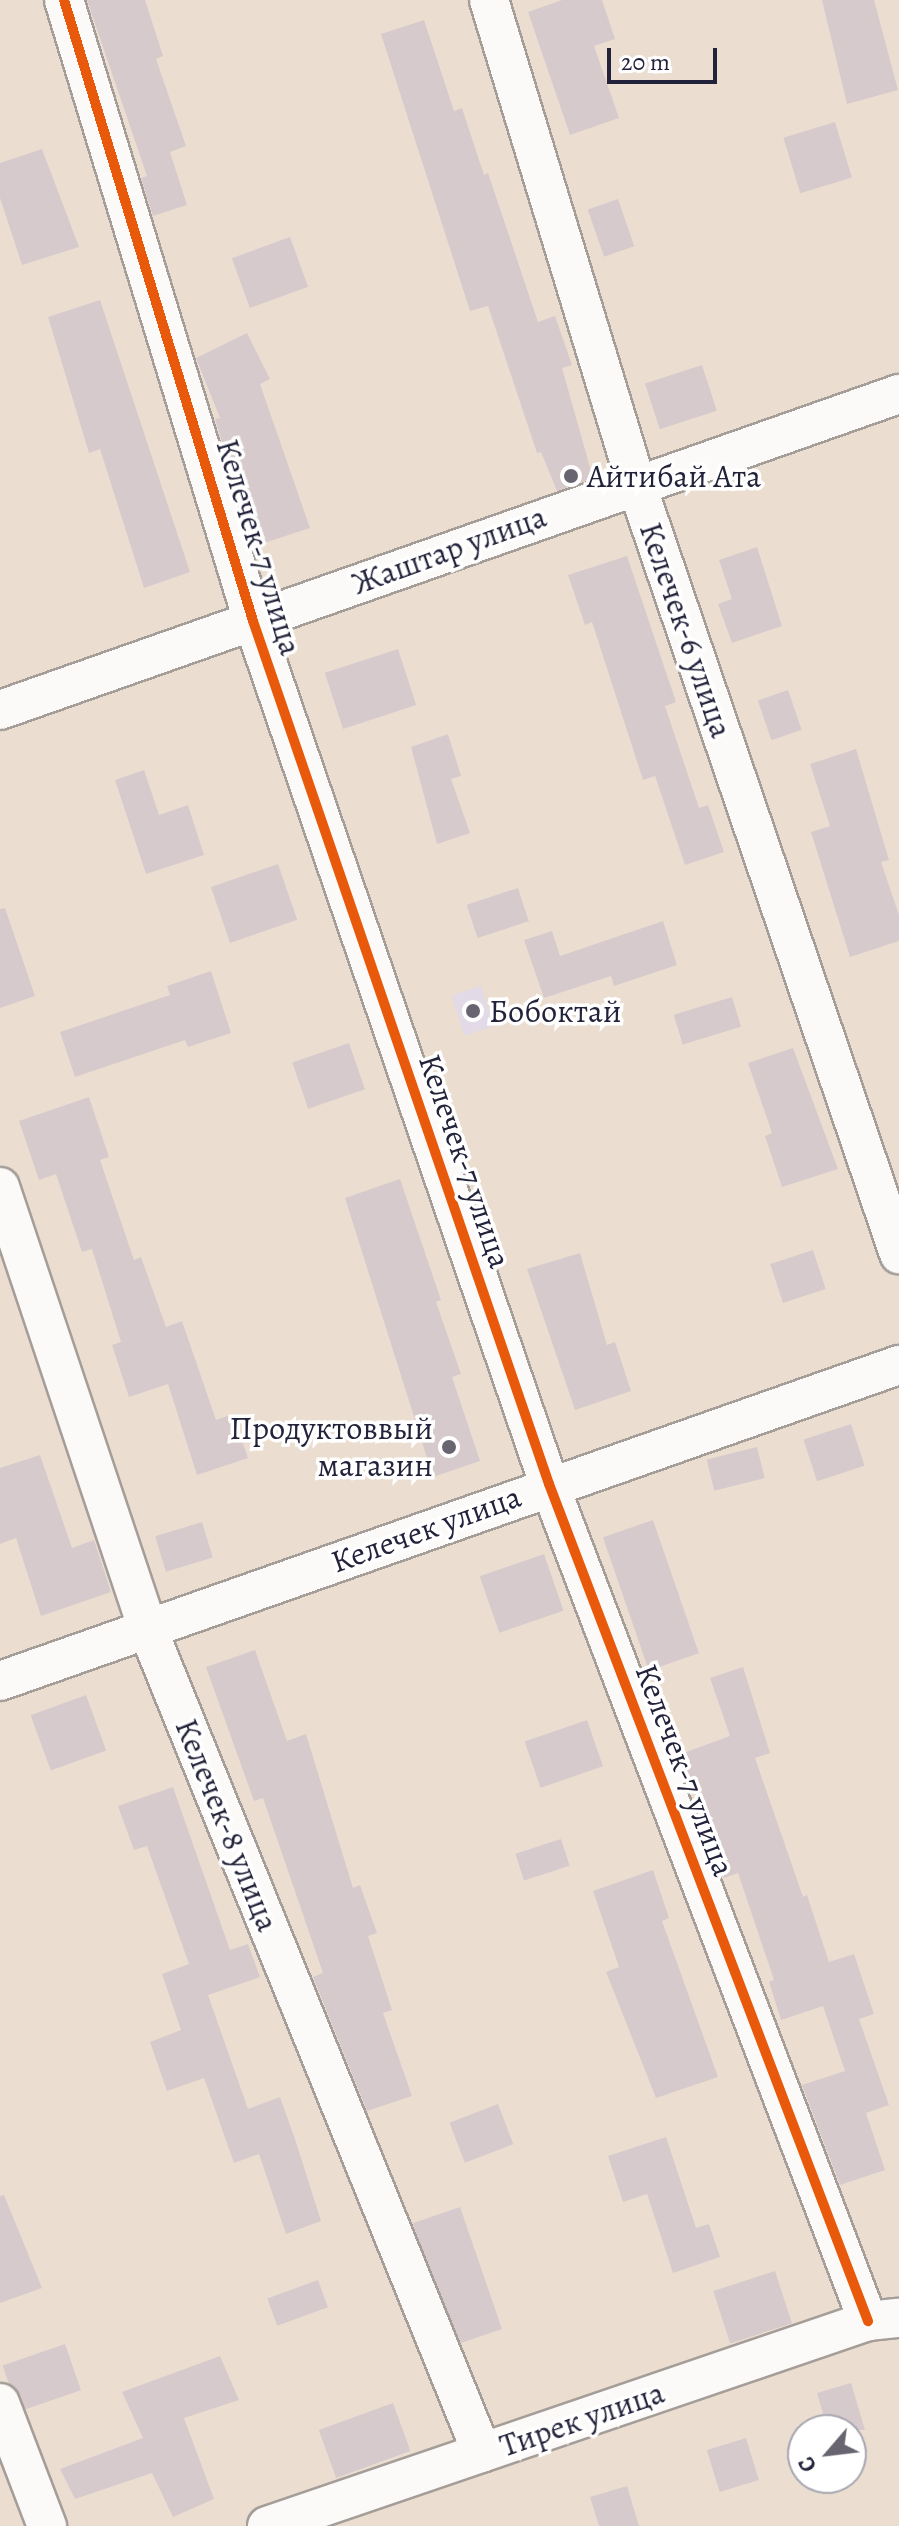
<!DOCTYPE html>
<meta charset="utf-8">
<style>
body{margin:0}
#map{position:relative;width:899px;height:2526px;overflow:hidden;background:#ebded1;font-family:Alegreya,serif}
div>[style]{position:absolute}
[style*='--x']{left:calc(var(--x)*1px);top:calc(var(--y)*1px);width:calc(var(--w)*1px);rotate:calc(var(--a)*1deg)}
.built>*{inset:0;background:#e2dae6;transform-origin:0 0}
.building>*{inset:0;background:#d7cacc;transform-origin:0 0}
.roads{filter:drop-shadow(2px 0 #a49d98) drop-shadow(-2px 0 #a49d98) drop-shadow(0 2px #a49d98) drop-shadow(0 -2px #a49d98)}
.minor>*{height:38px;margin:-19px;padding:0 19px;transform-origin:19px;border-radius:19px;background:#fcfaf8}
.cycleway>*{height:10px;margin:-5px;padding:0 5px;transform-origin:5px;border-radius:5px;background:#e8590c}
.dots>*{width:22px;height:22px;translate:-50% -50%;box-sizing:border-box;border:4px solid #fff;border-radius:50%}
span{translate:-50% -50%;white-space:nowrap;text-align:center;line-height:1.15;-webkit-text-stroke:7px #fff;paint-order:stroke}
.poi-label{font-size:32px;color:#22223b}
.left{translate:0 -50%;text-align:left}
.right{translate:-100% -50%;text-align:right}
.street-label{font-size:32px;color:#22223b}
.north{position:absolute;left:787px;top:2414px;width:80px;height:80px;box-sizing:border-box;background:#fff;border:2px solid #a7a7b1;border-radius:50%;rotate:242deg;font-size:22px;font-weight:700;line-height:32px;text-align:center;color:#22223b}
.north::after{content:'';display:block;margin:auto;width:28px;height:36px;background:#686470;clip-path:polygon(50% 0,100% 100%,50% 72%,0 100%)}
.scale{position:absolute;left:607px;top:48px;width:110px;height:36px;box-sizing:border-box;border:4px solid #22223b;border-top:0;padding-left:10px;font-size:24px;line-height:28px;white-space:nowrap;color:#22223b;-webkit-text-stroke:6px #fff;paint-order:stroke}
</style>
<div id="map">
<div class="built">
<i style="left:481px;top:986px;width:42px;height:31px;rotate:72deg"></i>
</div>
<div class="building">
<i style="clip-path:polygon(87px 0,145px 0,163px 56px,156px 59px,186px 146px,170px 152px,187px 205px,153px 216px,141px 178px,147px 176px)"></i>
<i style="clip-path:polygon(562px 0,602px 0,615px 39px,594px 46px,619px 118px,570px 135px,528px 12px)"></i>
<i style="clip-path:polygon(822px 0,874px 0,898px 90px,847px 104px)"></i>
<i style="clip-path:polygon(424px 20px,454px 111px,462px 108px,484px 175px,488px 173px,538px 322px,555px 316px,572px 365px,562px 368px,593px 478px,557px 491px,541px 452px,537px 453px,488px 306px,470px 311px,381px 34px)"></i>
<i style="left:835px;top:122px;width:58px;height:54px;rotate:73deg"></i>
<i style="clip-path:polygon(42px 149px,79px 247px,22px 265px,0 198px,0 163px)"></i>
<i style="left:618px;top:199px;width:50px;height:32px;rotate:71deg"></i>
<i style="left:290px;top:237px;width:53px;height:62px;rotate:70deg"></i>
<i style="clip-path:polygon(100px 300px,190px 572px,144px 588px,100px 449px,89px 453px,48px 317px)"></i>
<i style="clip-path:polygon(247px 333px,270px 379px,260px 384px,310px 528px,264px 543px,243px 479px,234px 481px,215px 419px,220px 418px,196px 358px)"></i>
<i style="left:702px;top:365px;width:48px;height:60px;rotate:72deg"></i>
<i style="clip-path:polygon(757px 547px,782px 626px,732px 643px,718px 604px,732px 599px,719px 560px)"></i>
<i style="clip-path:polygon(627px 556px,676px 702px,665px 706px,699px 808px,708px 805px,724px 852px,685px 865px,655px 776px,643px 780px,592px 622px,585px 625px,568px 575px)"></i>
<i style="left:398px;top:649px;width:59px;height:77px;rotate:72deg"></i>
<i style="left:788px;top:690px;width:42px;height:32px;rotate:71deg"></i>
<i style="clip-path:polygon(448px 734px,461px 776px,451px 779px,470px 833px,437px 844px,411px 747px)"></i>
<i style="clip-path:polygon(856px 749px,889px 860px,881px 862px,899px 915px,899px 941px,850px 957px,811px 832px,830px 826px,810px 764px)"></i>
<i style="clip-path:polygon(144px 770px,159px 815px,188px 805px,204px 855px,146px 874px,115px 780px)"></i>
<i style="left:278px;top:864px;width:59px;height:71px;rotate:71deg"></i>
<i style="left:518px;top:888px;width:35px;height:54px;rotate:72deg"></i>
<i style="clip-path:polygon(5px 908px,35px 996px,0 1008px,0 909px)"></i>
<i style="clip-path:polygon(663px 921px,677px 965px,614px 986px,611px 976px,544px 998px,524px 940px,552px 931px,560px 956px)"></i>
<i style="clip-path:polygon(211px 971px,231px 1033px,188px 1047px,185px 1040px,75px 1077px,60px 1032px,170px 995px,167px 986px)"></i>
<i style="left:732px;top:997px;width:31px;height:61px;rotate:73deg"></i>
<i style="left:349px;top:1043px;width:49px;height:60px;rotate:71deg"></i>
<i style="clip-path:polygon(793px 1048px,838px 1169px,782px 1187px,765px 1136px,772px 1133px,748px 1063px)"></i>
<i style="clip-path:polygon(89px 1097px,109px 1157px,100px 1160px,134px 1260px,141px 1257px,166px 1327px,182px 1321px,216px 1420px,233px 1414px,248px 1458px,197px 1475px,168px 1384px,129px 1397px,112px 1345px,121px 1342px,92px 1249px,82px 1252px,56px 1174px,39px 1180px,19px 1121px)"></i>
<i style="clip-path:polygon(400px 1179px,441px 1300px,436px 1302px,461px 1374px,452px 1377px,480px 1461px,433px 1477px,345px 1198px)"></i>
<i style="left:813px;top:1250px;width:41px;height:45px;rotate:72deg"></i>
<i style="clip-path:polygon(580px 1253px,607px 1345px,615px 1342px,631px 1391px,575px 1410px,527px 1269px)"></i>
<i style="left:851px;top:1424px;width:44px;height:50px;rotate:72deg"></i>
<i style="left:757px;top:1447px;width:32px;height:52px;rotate:76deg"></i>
<i style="clip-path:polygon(40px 1455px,72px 1548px,94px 1540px,111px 1592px,41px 1616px,16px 1538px,0 1544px,0 1468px)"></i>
<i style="left:653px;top:1520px;width:141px;height:53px;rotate:71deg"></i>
<i style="left:202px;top:1522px;width:37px;height:49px;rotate:73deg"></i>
<i style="left:544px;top:1554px;width:60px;height:68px;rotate:71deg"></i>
<i style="clip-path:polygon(255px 1650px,287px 1741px,306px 1734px,353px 1888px,360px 1885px,377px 1933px,368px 1936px,392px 2010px,383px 2013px,412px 2096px,367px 2111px,313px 1977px,323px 1973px,263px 1798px,254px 1801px,206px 1667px)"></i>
<i style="clip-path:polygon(743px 1667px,770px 1753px,755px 1758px,803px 1897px,807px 1895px,829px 1962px,854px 1954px,874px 2014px,859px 2019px,889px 2105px,866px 2113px,885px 2170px,840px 2185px,802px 2085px,845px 2071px,823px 2006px,781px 2020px,769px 1982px,774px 1980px,738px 1873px,724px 1878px,681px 1754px,730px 1736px,710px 1678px)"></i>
<i style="left:86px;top:1695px;width:59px;height:59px;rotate:70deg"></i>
<i style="left:587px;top:1720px;width:49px;height:66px;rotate:71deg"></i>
<i style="clip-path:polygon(173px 1787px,230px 1950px,248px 1944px,260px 1977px,208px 1995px,248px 2109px,280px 2097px,296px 2142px,321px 2221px,286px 2234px,259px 2154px,234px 2163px,204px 2078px,167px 2091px,150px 2042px,181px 2030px,162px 1974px,189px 1964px,147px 1846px,134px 1850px,118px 1806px)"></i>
<i style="left:561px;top:1839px;width:28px;height:48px;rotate:72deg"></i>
<i style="clip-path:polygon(653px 1870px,669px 1918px,662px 1921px,718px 2077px,656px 2098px,606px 1972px,619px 1967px,593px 1891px)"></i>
<i style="left:498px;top:2104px;width:43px;height:52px;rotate:69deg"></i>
<i style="clip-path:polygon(666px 2137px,696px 2228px,709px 2224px,720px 2257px,673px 2273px,647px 2194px,623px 2202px,608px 2156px)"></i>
<i style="clip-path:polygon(4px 2195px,42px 2288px,0 2303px,0 2196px)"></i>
<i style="left:460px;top:2207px;width:129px;height:50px;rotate:71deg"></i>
<i style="left:775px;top:2271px;width:55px;height:65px;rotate:72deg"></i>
<i style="left:318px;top:2280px;width:29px;height:54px;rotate:70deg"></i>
<i style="left:65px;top:2344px;width:49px;height:66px;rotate:71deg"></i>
<i style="clip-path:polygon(220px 2356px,239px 2400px,184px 2418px,214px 2499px,173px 2517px,152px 2473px,75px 2499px,60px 2469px,143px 2438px,122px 2392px)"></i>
<i style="clip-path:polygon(851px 2383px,865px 2430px,828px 2430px,817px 2393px)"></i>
<i style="left:393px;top:2403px;width:51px;height:79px;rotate:70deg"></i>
<i style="left:746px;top:2438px;width:44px;height:41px;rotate:73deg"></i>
<i style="clip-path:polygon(627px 2486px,639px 2526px,599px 2526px,590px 2497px)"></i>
</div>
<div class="roads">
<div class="minor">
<i style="--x:64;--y:0;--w:649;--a:73.07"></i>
<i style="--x:253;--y:621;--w:912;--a:71.07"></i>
<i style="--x:549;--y:1484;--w:896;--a:69.14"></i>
<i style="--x:489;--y:0;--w:505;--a:73.07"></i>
<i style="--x:636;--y:483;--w:815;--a:71.16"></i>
<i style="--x:0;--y:710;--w:953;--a:-19.37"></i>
<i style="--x:0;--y:1187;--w:467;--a:71.5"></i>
<i style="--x:148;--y:1630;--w:888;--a:67.91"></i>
<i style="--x:0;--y:1681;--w:953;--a:-19.37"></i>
<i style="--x:0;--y:2403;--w:132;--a:69.1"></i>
<i style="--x:267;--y:2526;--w:635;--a:-18.83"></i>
<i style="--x:868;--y:2321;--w:31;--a:-6"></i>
</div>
</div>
<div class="cycleway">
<i style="--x:64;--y:0;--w:649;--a:73.07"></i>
<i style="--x:253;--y:621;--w:912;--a:71.07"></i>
<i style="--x:549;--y:1484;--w:896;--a:69.14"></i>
</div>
<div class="dots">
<i style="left:571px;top:476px;background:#686470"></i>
<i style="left:473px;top:1011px;background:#686470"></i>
<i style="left:449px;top:1447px;background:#686470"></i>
</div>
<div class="poi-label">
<span class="left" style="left:587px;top:476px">Айтибай Ата</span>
<span class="left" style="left:489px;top:1011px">Бобоктай</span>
<span class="right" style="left:433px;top:1447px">Продуктоввый<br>магазин</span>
</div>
<div class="street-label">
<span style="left:259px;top:547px;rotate:73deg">Келечек-7 улица</span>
<span style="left:449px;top:550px;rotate:-20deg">Жаштар улица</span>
<span style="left:686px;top:630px;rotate:71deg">Келечек-6 улица</span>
<span style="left:465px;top:1161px;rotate:71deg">Келечек-7 улица</span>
<span style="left:426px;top:1529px;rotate:-20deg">Келечек улица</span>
<span style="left:685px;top:1770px;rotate:69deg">Келечек-7 улица</span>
<span style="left:227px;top:1825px;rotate:68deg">Келечек-8 улица</span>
<span style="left:582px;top:2419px;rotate:-19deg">Тирек улица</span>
</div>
<div class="north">С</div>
<div class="scale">20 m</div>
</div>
